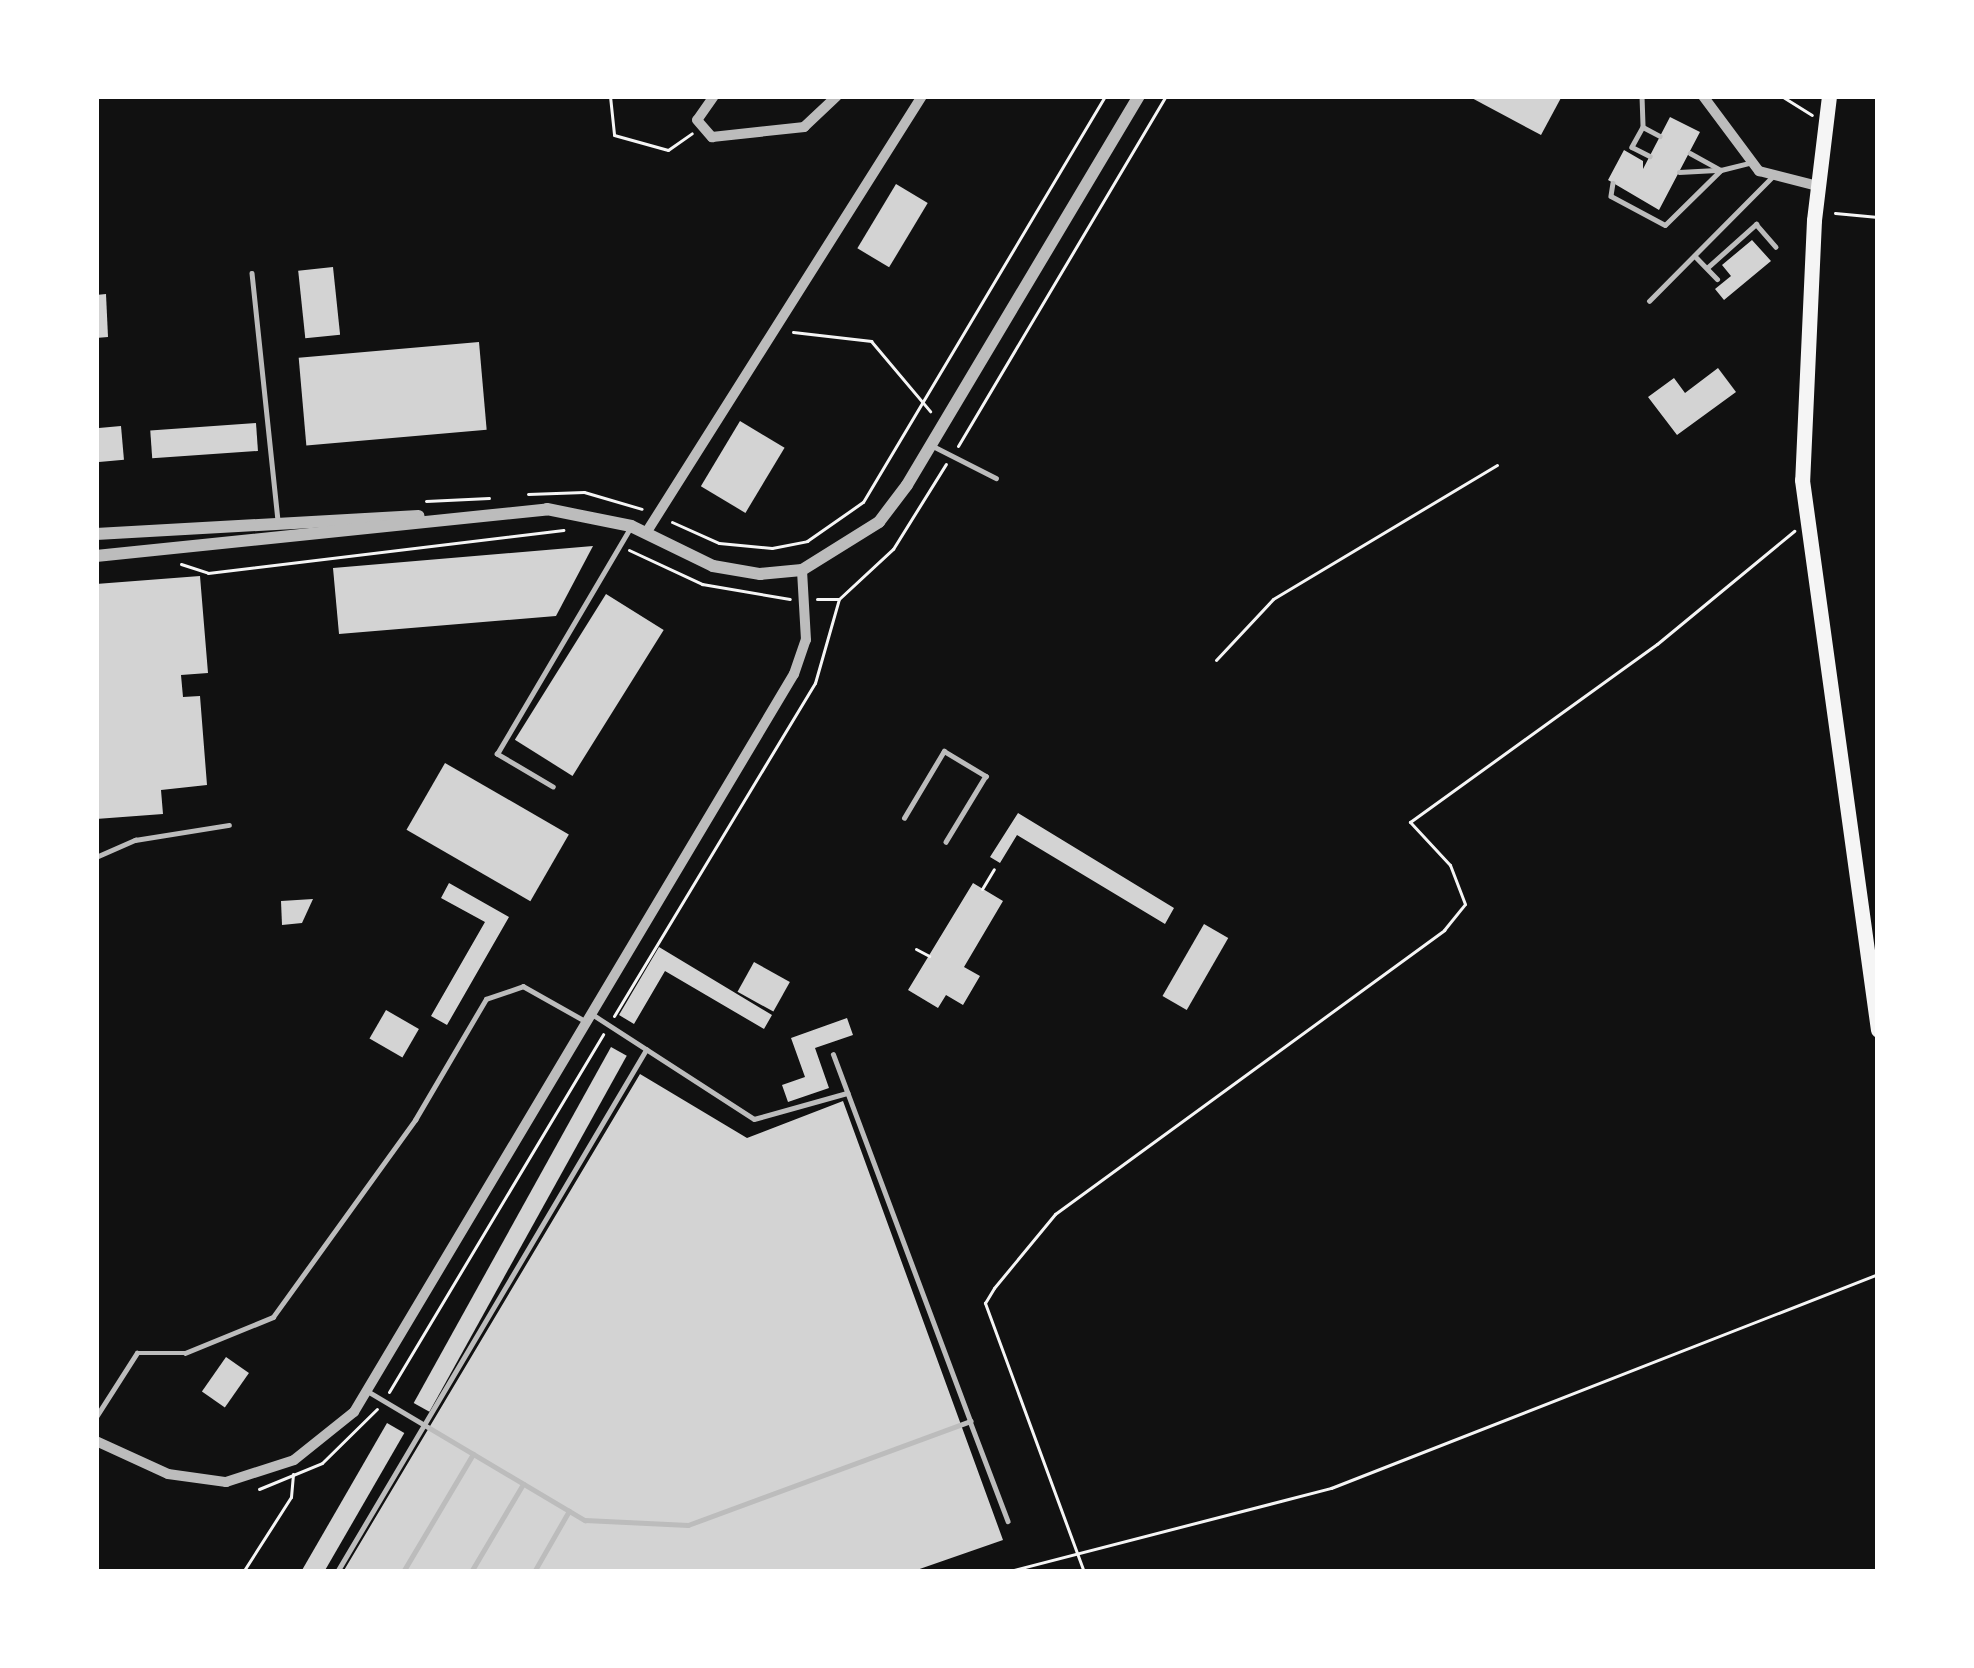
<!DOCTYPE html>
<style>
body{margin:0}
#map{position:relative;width:1974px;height:1668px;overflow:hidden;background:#111;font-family:"Nunito Sans",sans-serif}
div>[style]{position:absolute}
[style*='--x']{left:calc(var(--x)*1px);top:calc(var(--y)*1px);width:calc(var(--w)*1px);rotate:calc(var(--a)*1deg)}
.building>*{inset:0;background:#d3d3d3;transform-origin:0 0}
.path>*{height:3px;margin:-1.5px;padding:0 1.5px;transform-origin:1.5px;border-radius:1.5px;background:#f5f5f5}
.service>*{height:4.5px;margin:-2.25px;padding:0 2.25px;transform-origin:2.25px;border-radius:2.25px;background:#bcbcbc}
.minor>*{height:10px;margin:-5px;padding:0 5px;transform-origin:5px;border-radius:5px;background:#bcbcbc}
.tertiary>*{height:12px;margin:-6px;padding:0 6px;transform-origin:6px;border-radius:6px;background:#bcbcbc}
.secondary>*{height:15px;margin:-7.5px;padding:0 7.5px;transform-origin:7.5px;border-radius:7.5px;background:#f5f5f5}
span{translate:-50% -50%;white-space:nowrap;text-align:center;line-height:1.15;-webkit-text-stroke:12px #fff;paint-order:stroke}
.frame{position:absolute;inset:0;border:99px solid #fff;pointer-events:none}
</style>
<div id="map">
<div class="building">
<i style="clip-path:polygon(1468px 96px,1562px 96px,1541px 135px)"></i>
<i style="clip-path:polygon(1670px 117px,1700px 132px,1659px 210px,1608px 180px,1624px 150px,1643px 161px,1643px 169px)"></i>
<i style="left:896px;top:184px;width:37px;height:75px;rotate:31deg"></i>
<i style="clip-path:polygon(1752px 240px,1771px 261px,1724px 300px,1715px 289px,1731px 276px,1722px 265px)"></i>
<i style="left:333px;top:267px;width:68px;height:35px;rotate:84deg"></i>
<i style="clip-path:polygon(106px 294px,108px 337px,96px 338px,96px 295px)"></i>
<i style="left:479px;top:342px;width:88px;height:181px;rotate:85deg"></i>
<i style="clip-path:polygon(1718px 368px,1736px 392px,1677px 435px,1648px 397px,1674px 378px,1685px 393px)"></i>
<i style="left:740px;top:421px;width:52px;height:76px;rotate:31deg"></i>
<i style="left:256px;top:423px;width:28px;height:106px;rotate:86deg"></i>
<i style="left:121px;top:426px;width:34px;height:25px;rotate:85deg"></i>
<i style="clip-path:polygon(593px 546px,556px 616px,339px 634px,333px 568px)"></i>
<i style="clip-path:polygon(200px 576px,208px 673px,181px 675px,183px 697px,200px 696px,207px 785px,161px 790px,163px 814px,96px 819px,96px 584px)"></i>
<i style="left:606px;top:594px;width:68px;height:172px;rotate:32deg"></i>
<i style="left:445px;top:763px;width:143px;height:77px;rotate:30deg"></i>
<i style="clip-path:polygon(1018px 813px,1174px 908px,1165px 924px,1017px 835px,1000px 863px,990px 857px)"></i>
<i style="clip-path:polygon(449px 883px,509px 917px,447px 1025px,431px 1016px,485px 922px,441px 898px)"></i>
<i style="clip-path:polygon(973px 883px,1003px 901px,964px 967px,980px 976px,963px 1005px,946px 995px,938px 1008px,908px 990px)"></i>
<i style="clip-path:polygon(313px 899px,302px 923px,282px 925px,281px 901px)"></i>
<i style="left:1204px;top:924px;width:28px;height:83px;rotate:30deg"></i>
<i style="clip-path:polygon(659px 947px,772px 1015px,764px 1029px,665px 971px,634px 1024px,619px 1015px)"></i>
<i style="left:754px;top:962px;width:41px;height:34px;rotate:29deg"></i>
<i style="left:386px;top:1010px;width:38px;height:33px;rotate:30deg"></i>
<i style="clip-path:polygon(847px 1018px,853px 1035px,815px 1048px,829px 1088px,788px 1102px,782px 1085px,805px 1077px,791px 1038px)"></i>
<i style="left:611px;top:1047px;width:18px;height:407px;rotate:29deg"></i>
<i style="clip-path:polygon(640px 1074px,747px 1138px,843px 1101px,1003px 1540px,911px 1572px,343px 1572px)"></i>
<i style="left:226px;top:1357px;width:28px;height:42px;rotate:35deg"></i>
<i style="left:387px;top:1423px;width:20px;height:173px;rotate:30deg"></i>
</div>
<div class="path">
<i style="--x:610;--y:96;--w:39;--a:84"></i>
<i style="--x:614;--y:135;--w:56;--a:15.5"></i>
<i style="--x:668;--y:150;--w:29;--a:-35"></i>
<i style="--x:1783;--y:97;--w:34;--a:32"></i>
<i style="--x:1835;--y:213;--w:43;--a:5.3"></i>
<i style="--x:793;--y:332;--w:79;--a:6.6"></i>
<i style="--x:871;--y:341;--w:92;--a:49.9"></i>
<i style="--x:958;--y:446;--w:407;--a:-59.3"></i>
<i style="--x:528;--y:494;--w:56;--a:-2"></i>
<i style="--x:584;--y:492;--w:60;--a:16.3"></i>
<i style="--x:426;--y:501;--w:63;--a:-2.7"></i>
<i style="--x:672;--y:522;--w:51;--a:24.1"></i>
<i style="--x:719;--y:543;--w:53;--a:5.4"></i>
<i style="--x:772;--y:548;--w:36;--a:-11"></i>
<i style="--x:807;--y:541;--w:68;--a:-34.9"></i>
<i style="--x:863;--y:502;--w:473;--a:-59.2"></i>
<i style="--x:629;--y:550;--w:81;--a:25"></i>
<i style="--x:702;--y:584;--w:89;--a:9.7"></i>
<i style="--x:181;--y:564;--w:28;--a:18"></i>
<i style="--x:208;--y:573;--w:358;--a:-6.9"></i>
<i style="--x:817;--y:599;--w:21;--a:0"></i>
<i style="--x:1216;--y:660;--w:83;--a:-46.9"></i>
<i style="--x:1273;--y:599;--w:261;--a:-30.9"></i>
<i style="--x:982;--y:889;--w:23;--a:-59"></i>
<i style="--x:916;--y:949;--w:15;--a:28"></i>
<i style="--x:614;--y:1016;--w:389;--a:-58.9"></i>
<i style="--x:815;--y:683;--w:87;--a:-74.1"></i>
<i style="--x:839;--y:599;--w:74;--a:-42.8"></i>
<i style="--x:893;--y:549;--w:100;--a:-58.1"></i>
<i style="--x:389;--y:1392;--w:417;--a:-59.1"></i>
<i style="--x:259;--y:1489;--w:68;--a:-22.4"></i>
<i style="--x:322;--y:1463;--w:77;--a:-44.5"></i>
<i style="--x:243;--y:1572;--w:89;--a:-57.4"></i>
<i style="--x:291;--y:1497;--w:23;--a:-85"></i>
<i style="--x:1006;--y:1572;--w:336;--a:-14.5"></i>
<i style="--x:1331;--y:1488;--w:587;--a:-21.37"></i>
<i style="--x:1084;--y:1572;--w:287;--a:-110.2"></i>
<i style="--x:985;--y:1303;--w:17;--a:-59"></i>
<i style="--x:994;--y:1288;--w:96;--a:-50.5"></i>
<i style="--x:1055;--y:1214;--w:482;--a:-36.1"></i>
<i style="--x:1444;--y:930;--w:33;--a:-51"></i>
<i style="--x:1465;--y:904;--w:42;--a:-111"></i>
<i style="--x:1450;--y:865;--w:59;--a:-132.9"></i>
<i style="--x:1410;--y:822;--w:304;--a:-35.8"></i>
<i style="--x:1657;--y:644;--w:178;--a:-39.5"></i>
</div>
<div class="service">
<i style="--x:1642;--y:96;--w:31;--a:88"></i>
<i style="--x:1643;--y:127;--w:19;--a:28"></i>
<i style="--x:1643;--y:127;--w:23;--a:119"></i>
<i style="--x:1632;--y:147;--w:20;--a:27"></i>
<i style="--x:1690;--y:153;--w:35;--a:29"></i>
<i style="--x:1721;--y:170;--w:30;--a:-14"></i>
<i style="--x:1679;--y:172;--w:37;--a:-3"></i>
<i style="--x:1613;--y:183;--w:13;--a:99"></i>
<i style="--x:1611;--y:196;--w:61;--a:28.2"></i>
<i style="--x:1665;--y:225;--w:78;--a:-44.5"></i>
<i style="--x:1695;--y:256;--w:32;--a:46"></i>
<i style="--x:1707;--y:268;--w:66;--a:-41.9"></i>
<i style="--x:1756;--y:224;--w:30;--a:49"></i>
<i style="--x:252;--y:273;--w:247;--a:84"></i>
<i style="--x:1649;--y:301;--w:173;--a:-45.2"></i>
<i style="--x:931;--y:445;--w:73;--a:26.9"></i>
<i style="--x:553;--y:787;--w:65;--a:-149.5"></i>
<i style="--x:497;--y:754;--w:260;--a:-59.5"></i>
<i style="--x:904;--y:818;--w:78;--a:-59.2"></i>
<i style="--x:944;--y:751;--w:49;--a:30.8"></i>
<i style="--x:986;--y:776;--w:77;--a:121.2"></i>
<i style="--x:96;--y:857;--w:43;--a:-23.6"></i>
<i style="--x:135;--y:840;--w:95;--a:-9.1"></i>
<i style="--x:595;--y:1016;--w:189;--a:32.9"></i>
<i style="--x:754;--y:1119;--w:97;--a:-15.6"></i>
<i style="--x:369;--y:1392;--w:251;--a:30.7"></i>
<i style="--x:585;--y:1520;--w:103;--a:2.8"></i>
<i style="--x:688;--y:1525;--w:301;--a:-20.2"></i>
<i style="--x:970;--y:1421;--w:391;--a:-110.5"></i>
<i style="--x:96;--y:1417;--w:76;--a:-57.4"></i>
<i style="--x:137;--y:1353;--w:48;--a:0"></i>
<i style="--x:185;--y:1353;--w:95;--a:-22.2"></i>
<i style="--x:273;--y:1317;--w:243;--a:-54.2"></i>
<i style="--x:415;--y:1120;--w:140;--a:-59.6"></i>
<i style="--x:486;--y:999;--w:39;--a:-19"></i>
<i style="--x:523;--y:986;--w:71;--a:29.4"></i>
<i style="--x:970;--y:1421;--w:107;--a:69.2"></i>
<i style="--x:337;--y:1572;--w:607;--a:-59.38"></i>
<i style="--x:403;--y:1572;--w:137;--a:-59.3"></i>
<i style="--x:471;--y:1572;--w:102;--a:-59.4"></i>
<i style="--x:534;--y:1572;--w:70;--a:-60.2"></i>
</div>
<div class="minor">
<i style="--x:714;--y:96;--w:29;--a:125"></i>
<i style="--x:697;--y:120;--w:23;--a:49"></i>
<i style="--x:712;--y:137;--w:93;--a:-6.2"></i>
<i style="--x:804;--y:127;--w:45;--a:-43.2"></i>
<i style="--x:1703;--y:96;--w:94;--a:53.3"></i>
<i style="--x:1759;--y:171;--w:61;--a:14.3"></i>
<i style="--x:646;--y:533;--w:517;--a:-57.72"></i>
<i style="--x:96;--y:1441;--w:79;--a:24.6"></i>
<i style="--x:168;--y:1474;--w:59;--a:7.9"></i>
<i style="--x:226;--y:1482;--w:71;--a:-17.9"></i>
<i style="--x:294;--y:1460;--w:77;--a:-38.7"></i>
<i style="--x:354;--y:1412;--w:859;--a:-59.2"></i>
<i style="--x:794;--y:674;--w:36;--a:-71"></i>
<i style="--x:806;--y:640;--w:70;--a:-93.3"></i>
</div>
<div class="tertiary">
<i style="--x:96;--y:534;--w:323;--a:-3.2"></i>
<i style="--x:96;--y:556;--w:453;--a:-5.9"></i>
<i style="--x:547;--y:509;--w:86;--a:11.4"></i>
<i style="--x:631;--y:526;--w:91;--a:26"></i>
<i style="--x:713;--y:566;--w:48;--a:9.7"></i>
<i style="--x:760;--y:574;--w:42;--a:-5.4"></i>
<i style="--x:802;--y:570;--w:91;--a:-31.9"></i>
<i style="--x:879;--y:522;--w:46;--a:-52.9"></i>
<i style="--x:907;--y:485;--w:453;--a:-59.2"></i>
</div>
<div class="secondary">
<i style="--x:1829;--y:96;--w:125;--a:96.9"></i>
<i style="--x:1814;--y:220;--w:260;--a:92.6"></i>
<i style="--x:1802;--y:480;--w:555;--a:82.13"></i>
</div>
<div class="frame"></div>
</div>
